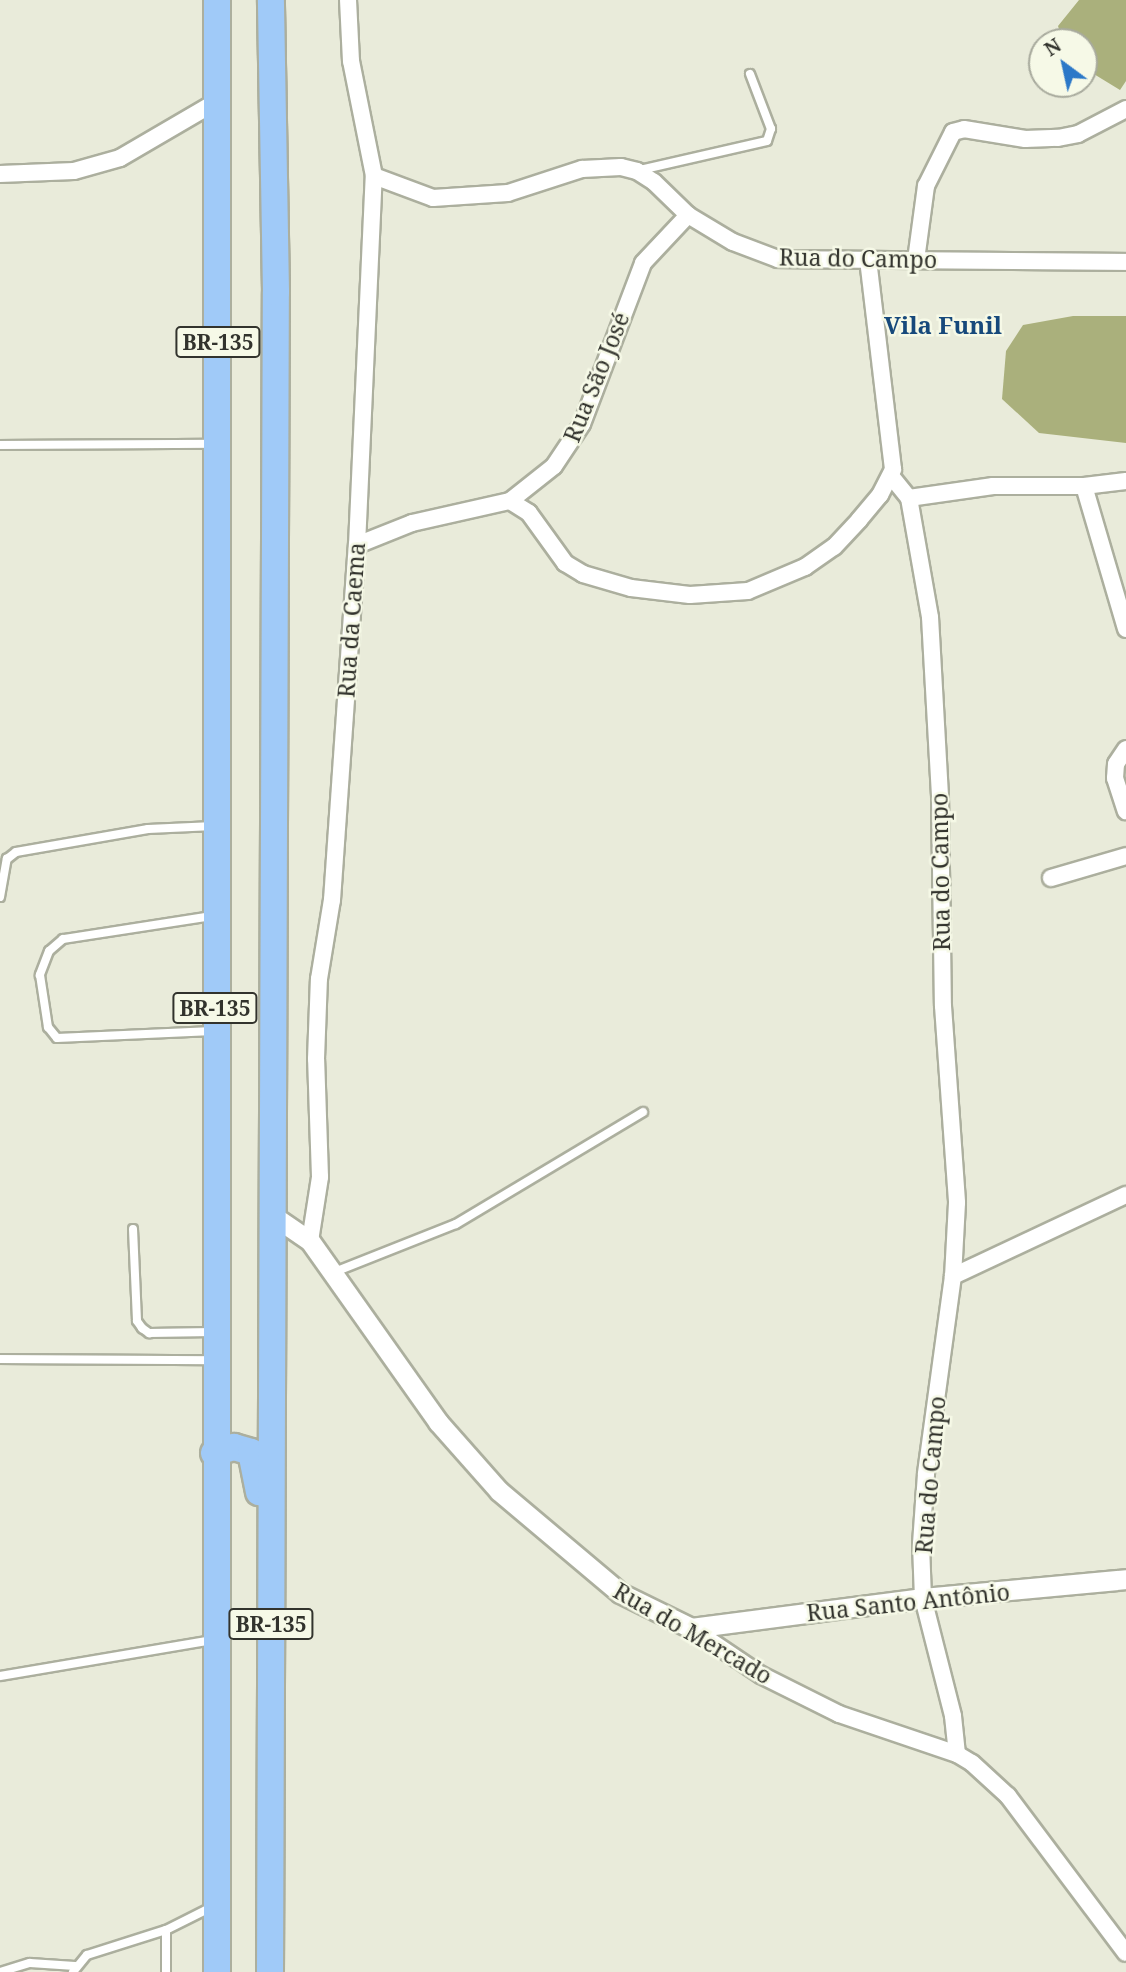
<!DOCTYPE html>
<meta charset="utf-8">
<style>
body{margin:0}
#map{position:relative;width:1126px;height:1972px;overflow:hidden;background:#e9ebda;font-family:"Noto Serif",serif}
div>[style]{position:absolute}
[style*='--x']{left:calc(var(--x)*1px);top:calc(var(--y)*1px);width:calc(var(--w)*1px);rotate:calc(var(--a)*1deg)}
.forest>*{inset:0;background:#aab07c}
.roads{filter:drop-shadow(2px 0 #acaf9e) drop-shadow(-2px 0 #acaf9e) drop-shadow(0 2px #acaf9e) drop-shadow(0 -2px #acaf9e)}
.service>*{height:8px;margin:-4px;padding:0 4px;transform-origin:4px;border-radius:4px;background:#fff}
.minor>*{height:16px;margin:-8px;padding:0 8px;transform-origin:8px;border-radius:8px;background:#fff}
.tertiary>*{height:19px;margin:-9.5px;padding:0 9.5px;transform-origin:9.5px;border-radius:9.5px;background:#fff}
.trunk>*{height:26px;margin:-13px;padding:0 13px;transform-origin:13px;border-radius:13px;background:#a0caf8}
span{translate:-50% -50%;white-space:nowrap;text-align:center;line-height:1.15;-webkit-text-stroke:5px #f6f9e7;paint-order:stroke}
.shield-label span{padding:2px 5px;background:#f6f9e7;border:2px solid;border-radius:5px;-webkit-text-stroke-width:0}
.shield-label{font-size:21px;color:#32332d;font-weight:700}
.street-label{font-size:23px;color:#32332d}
.neighbourhood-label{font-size:24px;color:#17497b;font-weight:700}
.north{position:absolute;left:1028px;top:28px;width:70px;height:70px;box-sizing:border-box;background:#f6f9e7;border:2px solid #a8aa9d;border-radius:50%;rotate:327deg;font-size:19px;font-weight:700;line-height:28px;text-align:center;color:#32332d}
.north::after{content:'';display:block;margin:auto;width:24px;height:32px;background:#2b78c8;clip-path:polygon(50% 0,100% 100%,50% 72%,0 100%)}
</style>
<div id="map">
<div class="forest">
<i style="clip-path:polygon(1079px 0,1126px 0,1126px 81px,1120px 90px,1084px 68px,1084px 42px,1063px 42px,1058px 26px)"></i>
<i style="clip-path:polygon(1073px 316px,1126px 316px,1126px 443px,1039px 433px,1002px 399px,1006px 351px,1023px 325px)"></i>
</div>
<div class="roads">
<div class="service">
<i style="--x:640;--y:170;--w:130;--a:-12.9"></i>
<i style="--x:767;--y:141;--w:13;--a:-72"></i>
<i style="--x:771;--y:129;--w:59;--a:-110.9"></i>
<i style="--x:0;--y:445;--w:214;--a:-0.3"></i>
<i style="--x:0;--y:897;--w:39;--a:-80"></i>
<i style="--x:7;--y:859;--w:11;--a:-38"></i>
<i style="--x:16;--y:852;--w:134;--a:-9.9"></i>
<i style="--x:148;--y:829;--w:66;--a:-2.6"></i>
<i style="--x:212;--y:916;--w:151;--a:171.2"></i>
<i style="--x:63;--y:939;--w:18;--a:139"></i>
<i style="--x:49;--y:951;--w:26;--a:111"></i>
<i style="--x:40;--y:975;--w:53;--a:81.3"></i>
<i style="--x:48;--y:1027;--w:14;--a:51"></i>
<i style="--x:57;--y:1038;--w:156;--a:-2.6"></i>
<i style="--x:133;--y:1229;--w:92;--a:87.5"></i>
<i style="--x:137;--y:1321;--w:9;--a:54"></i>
<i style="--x:142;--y:1328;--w:9;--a:36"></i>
<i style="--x:149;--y:1333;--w:64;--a:-0.9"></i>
<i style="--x:332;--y:1273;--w:133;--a:-21.6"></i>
<i style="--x:456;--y:1224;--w:218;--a:-30.9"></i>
<i style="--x:0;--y:1359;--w:212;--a:0.3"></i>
<i style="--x:0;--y:1676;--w:216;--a:-9.6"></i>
<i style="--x:0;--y:1972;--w:31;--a:-17"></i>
<i style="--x:30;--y:1963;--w:45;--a:3.8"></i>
<i style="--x:73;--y:1972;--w:22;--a:-51"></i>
<i style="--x:87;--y:1955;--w:83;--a:-17.6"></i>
<i style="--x:166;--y:1930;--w:51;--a:-26.6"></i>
<i style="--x:166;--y:1972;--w:42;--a:-90"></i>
</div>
<div class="minor">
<i style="--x:0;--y:174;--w:74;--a:-2.3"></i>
<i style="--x:74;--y:171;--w:48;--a:-15.8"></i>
<i style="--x:120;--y:158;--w:117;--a:-30.3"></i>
<i style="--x:374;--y:176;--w:63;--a:20.4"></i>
<i style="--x:433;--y:198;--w:75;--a:-3.8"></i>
<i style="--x:508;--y:193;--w:78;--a:-18"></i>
<i style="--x:582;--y:169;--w:39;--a:-3"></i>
<i style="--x:621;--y:167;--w:16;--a:14"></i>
<i style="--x:637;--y:171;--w:20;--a:33"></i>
<i style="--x:654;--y:182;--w:47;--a:44.1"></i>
<i style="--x:688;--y:215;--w:52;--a:31"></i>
<i style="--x:733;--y:242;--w:48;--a:20.7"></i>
<i style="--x:778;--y:259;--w:348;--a:0.5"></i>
<i style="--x:916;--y:260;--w:75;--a:-82.3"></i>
<i style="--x:926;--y:186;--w:60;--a:-63.4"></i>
<i style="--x:953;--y:132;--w:11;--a:-15"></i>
<i style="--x:964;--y:129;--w:62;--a:9.3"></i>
<i style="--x:1025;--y:139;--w:33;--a:-2"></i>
<i style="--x:1058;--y:138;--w:20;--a:-11"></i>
<i style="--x:1078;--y:134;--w:54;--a:-27.5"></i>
<i style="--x:891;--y:476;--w:28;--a:51"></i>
<i style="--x:909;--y:498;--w:121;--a:80"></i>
<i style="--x:930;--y:617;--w:179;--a:86.8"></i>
<i style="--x:940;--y:796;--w:210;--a:89.2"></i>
<i style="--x:943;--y:1006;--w:197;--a:85.9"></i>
<i style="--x:957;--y:1203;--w:73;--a:93.1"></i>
<i style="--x:953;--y:1276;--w:200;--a:97.8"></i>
<i style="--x:926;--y:1474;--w:70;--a:94.1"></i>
<i style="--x:921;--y:1544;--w:54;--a:87.9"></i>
<i style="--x:923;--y:1598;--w:122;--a:75.7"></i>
<i style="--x:953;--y:1716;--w:38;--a:84"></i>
<i style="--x:1084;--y:486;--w:149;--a:73.6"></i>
<i style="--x:909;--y:498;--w:85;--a:-8.1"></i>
<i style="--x:993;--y:486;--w:91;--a:0"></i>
<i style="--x:1084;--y:486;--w:42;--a:-6.8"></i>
<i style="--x:510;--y:501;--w:22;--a:32"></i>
<i style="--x:529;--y:513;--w:62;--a:54.2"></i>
<i style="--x:565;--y:563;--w:21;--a:31"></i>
<i style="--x:583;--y:574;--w:50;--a:16.3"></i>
<i style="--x:631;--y:588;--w:59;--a:6.8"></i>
<i style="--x:690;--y:595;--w:58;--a:-3.9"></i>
<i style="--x:748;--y:591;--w:62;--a:-22.8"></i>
<i style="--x:805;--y:567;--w:35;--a:-35"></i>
<i style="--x:834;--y:547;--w:37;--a:-47"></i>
<i style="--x:859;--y:520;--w:33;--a:-50"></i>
<i style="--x:880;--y:495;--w:29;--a:-63"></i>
<i style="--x:893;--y:469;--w:210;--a:-96.8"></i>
<i style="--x:357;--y:545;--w:59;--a:-21.8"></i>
<i style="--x:412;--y:523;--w:100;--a:-12.7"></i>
<i style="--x:510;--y:501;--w:56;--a:-38.5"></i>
<i style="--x:554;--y:466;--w:50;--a:-56.3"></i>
<i style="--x:582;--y:424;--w:172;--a:-69.2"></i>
<i style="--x:643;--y:263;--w:66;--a:-46.8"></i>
<i style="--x:1126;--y:749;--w:18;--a:124"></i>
<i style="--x:1116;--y:764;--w:14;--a:94"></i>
<i style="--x:1115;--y:778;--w:35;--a:72"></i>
<i style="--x:1051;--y:878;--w:78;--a:-16.3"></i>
<i style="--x:310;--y:1241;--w:65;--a:-81.1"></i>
<i style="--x:320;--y:1177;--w:118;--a:-91.9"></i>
<i style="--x:316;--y:1059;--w:80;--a:-87.9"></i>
<i style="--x:319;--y:979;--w:80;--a:-80.7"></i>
<i style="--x:332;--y:900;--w:356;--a:-86"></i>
<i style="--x:357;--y:545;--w:369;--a:-87.4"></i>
<i style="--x:374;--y:176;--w:117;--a:-101.3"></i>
<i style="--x:351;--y:61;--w:61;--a:-92.8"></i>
<i style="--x:953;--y:1276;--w:191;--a:-25.1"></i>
<i style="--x:691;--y:1628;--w:84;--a:33.9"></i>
<i style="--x:761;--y:1675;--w:87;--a:26.6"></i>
<i style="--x:839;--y:1714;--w:125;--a:18.7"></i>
<i style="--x:957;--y:1754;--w:17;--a:31"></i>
<i style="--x:972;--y:1763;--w:49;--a:42.5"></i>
<i style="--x:1008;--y:1796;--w:196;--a:53.1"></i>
</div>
<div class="tertiary">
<i style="--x:272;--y:1215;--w:46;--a:34.4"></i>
<i style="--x:310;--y:1241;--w:222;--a:54.7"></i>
<i style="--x:438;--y:1422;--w:92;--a:48.5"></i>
<i style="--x:499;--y:1491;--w:158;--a:40.1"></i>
<i style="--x:620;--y:1593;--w:79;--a:26.2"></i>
<i style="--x:691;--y:1628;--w:234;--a:-7.4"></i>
<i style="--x:923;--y:1598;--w:204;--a:-5.3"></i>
</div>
<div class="trunk">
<i style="--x:214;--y:1453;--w:21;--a:-17"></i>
<i style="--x:234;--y:1447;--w:18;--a:16"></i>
<i style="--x:251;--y:1452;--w:41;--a:78.7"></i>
<i style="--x:217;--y:1972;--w:1972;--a:-90"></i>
<i style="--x:270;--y:1972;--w:1680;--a:-89.8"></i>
<i style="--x:276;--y:292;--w:292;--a:-91"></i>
</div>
</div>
<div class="shield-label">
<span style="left:218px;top:342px">BR-135</span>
<span style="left:215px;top:1008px">BR-135</span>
<span style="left:271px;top:1624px">BR-135</span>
</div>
<div class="street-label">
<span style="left:858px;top:258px;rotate:1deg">Rua do Campo</span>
<span style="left:596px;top:377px;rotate:-68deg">Rua São José</span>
<span style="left:351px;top:620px;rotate:-86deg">Rua da Caema</span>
<span style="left:940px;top:872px;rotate:-91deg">Rua do Campo</span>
<span style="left:930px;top:1475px;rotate:-85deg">Rua do Campo</span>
<span style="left:908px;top:1602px;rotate:-6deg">Rua Santo Antônio</span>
<span style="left:693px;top:1633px;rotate:30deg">Rua do Mercado</span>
</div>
<div class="neighbourhood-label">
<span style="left:943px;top:325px">Vila Funil</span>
</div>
<div class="north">N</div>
</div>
